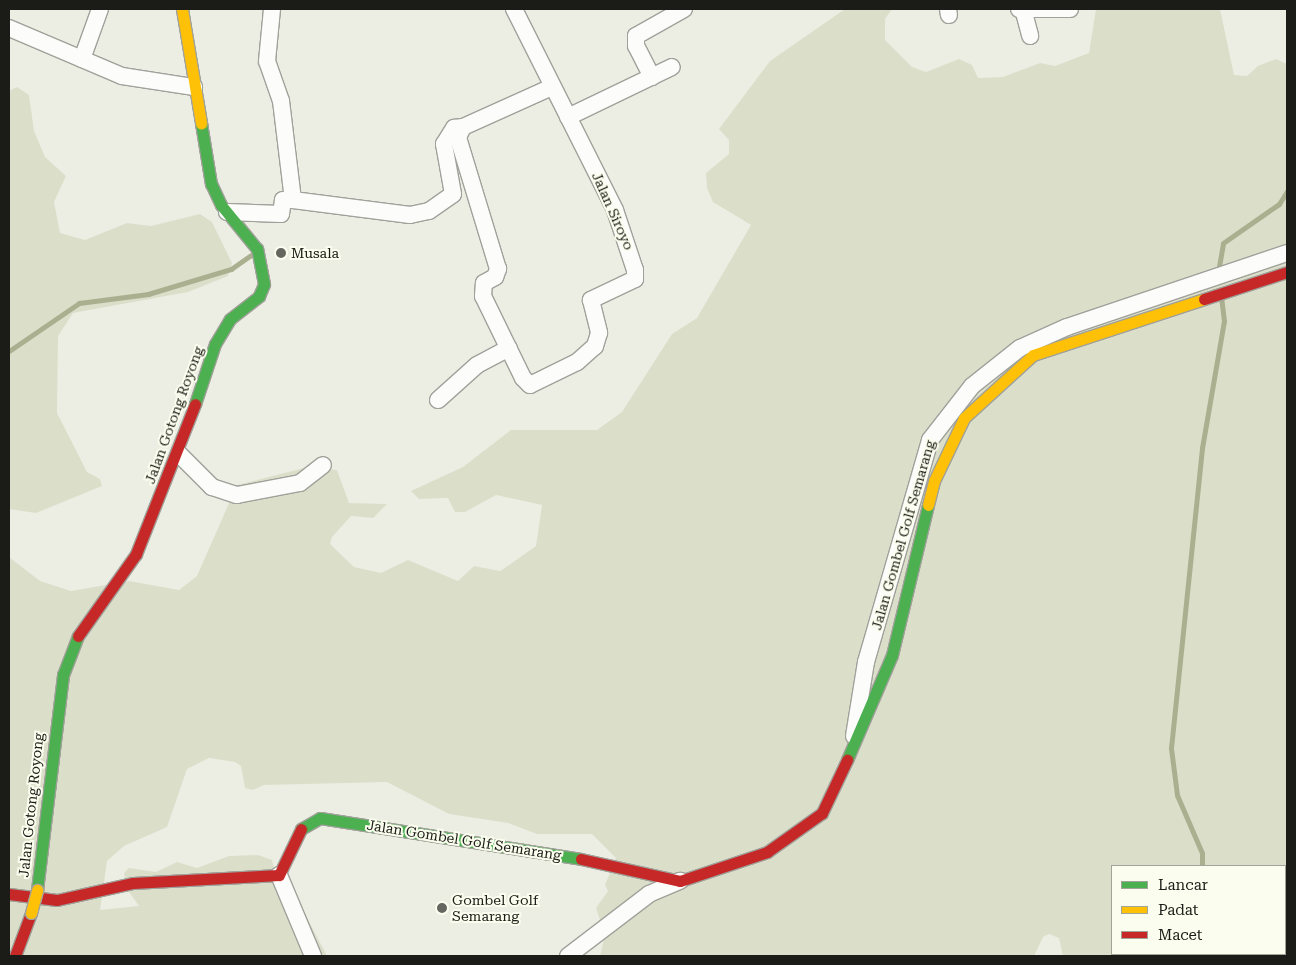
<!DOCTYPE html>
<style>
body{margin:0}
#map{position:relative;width:1296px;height:965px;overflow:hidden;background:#eceee4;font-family:"Roboto Serif",serif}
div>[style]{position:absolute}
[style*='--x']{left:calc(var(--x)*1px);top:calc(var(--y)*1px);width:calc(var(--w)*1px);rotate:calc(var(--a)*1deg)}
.green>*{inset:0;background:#dbdfca}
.stream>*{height:5px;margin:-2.5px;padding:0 2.5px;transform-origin:2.5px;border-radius:2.5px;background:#aab08f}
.roads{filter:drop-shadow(1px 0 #a0a19a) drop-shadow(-1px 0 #a0a19a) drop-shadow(0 1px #a0a19a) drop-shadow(0 -1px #a0a19a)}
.street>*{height:16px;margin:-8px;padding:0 8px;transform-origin:8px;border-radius:8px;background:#fcfcfb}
.fast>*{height:11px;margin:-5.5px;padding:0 5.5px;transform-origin:5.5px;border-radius:5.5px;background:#4caf50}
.slow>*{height:11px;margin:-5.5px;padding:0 5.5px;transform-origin:5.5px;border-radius:5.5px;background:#ffc107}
.jam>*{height:11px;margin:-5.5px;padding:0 5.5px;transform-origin:5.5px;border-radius:5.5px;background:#c62828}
.bridges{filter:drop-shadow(1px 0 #a0a19a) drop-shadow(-1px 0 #a0a19a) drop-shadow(0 1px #a0a19a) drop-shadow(0 -1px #a0a19a)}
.slow-bridge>*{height:11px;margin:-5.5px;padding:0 5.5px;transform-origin:5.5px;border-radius:5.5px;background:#ffc107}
.dots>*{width:14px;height:14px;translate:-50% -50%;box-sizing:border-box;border:2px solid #fbfeee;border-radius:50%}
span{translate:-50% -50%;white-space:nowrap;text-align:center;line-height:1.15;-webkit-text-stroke:4px #fbfeee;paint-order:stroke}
.street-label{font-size:14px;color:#1b1c17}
.poi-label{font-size:14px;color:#1b1c17}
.left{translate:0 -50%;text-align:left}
.frame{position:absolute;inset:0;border:10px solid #1b1c17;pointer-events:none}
.legend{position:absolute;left:1111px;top:865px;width:175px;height:90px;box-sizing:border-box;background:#fbfeee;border:1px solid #a1a498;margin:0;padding:6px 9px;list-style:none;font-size:15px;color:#1b1c17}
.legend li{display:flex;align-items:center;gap:10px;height:25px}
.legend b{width:25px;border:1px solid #a1a498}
</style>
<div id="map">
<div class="green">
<i style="clip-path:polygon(evenodd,845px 9px,892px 9px,885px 19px,885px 40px,912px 67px,926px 72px,959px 59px,972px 65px,978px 78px,1003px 77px,1040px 63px,1055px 66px,1089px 53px,1096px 9px,1220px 9px,1234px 75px,1247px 76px,1258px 66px,1276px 59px,1287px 64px,1287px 956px,1063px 956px,1059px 938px,1049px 934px,1043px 937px,1034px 956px,600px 956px,605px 935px,596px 908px,608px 891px,605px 885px,616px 858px,592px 834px,537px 834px,508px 823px,449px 814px,387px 782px,264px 785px,253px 790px,245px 788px,241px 766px,235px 762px,209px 758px,187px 769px,167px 827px,124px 846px,107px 861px,100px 910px,139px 906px,127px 889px,124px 873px,129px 868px,156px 872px,177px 862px,197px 868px,229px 856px,258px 855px,272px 860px,282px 901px,304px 912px,327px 956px,9px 956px,9px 557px,40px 581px,71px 591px,129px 581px,179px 590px,197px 576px,237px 485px,308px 467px,337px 470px,349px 503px,387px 504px,373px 518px,351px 516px,332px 537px,330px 544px,354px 567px,381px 573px,408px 560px,458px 581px,474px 566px,500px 571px,512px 563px,536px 546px,542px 505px,496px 495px,465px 512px,455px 512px,448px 498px,419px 499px,411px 491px,463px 467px,511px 430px,597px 430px,622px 412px,672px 334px,697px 318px,751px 225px,713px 202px,707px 188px,706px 173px,729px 154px,729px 140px,719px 129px,770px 61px,845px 9px,1112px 866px,1285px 866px,1285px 954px,1112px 954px,1112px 866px)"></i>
<i style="clip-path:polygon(17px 87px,29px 95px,34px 131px,45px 157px,66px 176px,54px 202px,60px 233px,85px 240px,127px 223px,151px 226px,200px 214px,212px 222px,232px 263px,228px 276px,188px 292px,73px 313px,58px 336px,57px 413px,87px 472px,100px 479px,102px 486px,36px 513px,9px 509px,9px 91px)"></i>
</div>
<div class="stream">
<i style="--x:1218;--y:272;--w:29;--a:-80"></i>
<i style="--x:1223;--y:243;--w:68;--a:-34.9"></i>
<i style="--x:1279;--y:204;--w:15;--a:-58"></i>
<i style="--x:9;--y:351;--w:85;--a:-34.4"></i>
<i style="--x:79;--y:303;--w:70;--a:-7.4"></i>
<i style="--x:148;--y:294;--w:87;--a:-16.8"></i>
<i style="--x:231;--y:269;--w:24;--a:-35"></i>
<i style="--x:1202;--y:866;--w:13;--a:-90"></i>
<i style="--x:1202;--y:853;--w:63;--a:-113.3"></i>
<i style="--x:1177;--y:795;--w:47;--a:-97.3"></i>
<i style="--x:1171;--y:748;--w:302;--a:-84.1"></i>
<i style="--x:1202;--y:448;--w:129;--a:-80.2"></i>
<i style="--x:1224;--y:321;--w:23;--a:-97"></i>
<i style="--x:1195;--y:956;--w:2;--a:-90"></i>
</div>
<div class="roads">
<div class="street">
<i style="--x:514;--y:9;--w:225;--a:63.3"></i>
<i style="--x:615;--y:210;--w:63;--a:71.6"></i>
<i style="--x:635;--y:270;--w:9;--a:90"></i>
<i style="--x:635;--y:279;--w:49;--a:154.5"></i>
<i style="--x:591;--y:300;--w:34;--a:76"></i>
<i style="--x:599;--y:333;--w:14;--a:107"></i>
<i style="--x:595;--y:346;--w:24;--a:138"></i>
<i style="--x:577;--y:362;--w:52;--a:153.9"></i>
<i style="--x:530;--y:385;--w:10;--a:-135"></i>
<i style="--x:523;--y:378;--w:91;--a:-116"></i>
<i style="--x:483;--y:296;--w:13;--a:-86"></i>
<i style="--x:484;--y:283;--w:13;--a:-29"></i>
<i style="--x:495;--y:277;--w:9;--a:-69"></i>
<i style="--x:498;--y:269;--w:138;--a:-106.9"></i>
<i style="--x:458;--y:137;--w:11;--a:-63"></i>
<i style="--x:463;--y:127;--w:98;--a:-24.2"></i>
<i style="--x:948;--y:9;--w:6;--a:81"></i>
<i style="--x:1019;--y:9;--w:51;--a:0"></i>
<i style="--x:1023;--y:9;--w:28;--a:75"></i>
<i style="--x:9;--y:28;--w:123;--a:23"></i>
<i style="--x:122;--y:76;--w:73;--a:8.7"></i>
<i style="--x:82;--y:59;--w:53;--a:-70.2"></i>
<i style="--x:652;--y:77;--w:35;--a:-117"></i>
<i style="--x:636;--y:46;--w:10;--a:-90"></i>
<i style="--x:636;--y:36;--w:55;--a:-29.4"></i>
<i style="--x:568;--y:117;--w:115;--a:-25.7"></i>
<i style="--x:293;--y:200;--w:118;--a:7.3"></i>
<i style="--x:410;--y:215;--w:19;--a:-12"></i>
<i style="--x:429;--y:211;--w:29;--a:-35"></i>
<i style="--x:453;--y:194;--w:51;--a:-100.2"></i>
<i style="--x:444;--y:144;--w:19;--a:-58"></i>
<i style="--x:454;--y:128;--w:9;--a:-6"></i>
<i style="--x:227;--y:212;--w:54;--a:2.1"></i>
<i style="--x:281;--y:214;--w:14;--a:-82"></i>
<i style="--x:283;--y:200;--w:10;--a:0"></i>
<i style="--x:293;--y:200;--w:100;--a:-96.9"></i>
<i style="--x:281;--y:101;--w:42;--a:-109.3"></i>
<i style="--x:267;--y:61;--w:52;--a:-84.5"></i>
<i style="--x:438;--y:400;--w:52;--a:-41.9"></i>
<i style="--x:477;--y:365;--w:36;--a:-28"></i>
<i style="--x:179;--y:454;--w:47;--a:45"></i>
<i style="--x:212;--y:487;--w:26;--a:18"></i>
<i style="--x:237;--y:495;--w:64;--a:-10.8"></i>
<i style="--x:300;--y:483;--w:29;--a:-38"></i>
<i style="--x:854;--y:736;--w:75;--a:-80.8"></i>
<i style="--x:866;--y:662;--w:231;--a:-73.9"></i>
<i style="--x:930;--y:440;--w:68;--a:-52.1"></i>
<i style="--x:972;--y:386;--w:61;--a:-38.4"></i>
<i style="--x:1020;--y:348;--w:51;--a:-24.1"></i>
<i style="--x:1067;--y:327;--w:232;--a:-18.6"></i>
<i style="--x:279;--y:875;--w:88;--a:67.2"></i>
<i style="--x:568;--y:956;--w:102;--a:-37.4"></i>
<i style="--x:649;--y:894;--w:34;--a:-23"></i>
</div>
<div class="fast">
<i style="--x:195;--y:404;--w:63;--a:-71.6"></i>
<i style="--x:215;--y:344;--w:29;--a:-59"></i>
<i style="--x:230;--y:319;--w:37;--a:-38"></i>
<i style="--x:259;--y:296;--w:13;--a:-67"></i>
<i style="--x:264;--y:284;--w:36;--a:-101"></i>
<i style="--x:257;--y:249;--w:57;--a:-129.3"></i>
<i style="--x:221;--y:205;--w:23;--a:-115"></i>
<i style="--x:211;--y:184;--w:62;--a:-99.3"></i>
<i style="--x:847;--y:760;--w:114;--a:-66.8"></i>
<i style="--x:892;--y:655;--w:154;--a:-76.5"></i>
<i style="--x:301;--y:829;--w:22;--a:-30"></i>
<i style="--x:320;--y:818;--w:264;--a:8.9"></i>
<i style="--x:37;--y:890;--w:217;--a:-83.1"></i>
<i style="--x:63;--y:675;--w:42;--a:-69"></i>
</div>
<div class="slow">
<i style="--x:182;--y:9;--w:116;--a:80.5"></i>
<i style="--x:928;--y:505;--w:25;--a:-76"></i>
<i style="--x:934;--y:481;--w:70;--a:-64.5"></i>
<i style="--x:964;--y:418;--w:93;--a:-42.4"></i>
<i style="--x:1033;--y:355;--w:180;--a:-18.1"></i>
</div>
<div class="jam">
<i style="--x:1204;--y:299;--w:87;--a:-18"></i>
<i style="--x:78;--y:636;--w:100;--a:-54.7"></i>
<i style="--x:136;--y:554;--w:161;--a:-68.5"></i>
<i style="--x:581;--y:859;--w:101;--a:12.5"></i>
<i style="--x:680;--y:881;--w:92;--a:-18.4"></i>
<i style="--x:767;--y:852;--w:67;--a:-35.3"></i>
<i style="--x:822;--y:813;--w:59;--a:-64.7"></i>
<i style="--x:9;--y:894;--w:48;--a:7.1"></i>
<i style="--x:57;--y:900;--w:78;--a:-12.6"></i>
<i style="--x:133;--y:883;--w:146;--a:-3.1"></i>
<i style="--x:279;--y:875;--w:51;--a:-64.4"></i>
<i style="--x:15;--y:956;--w:46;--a:-69.6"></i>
</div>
</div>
<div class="bridges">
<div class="slow-bridge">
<i style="--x:31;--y:913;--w:24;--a:-75"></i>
</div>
</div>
<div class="dots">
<i style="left:281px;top:253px;background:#64665f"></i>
<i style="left:442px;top:908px;background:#64665f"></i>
</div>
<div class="street-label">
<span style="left:613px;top:211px;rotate:66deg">Jalan Siroyo</span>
<span style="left:174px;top:415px;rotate:-70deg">Jalan Gotong Royong</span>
<span style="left:903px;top:535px;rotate:-74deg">Jalan Gombel Golf Semarang</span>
<span style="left:31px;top:805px;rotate:-84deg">Jalan Gotong Royong</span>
<span style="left:464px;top:840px;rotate:9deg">Jalan Gombel Golf Semarang</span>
</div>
<div class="poi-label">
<span class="left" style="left:291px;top:253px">Musala</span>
<span class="left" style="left:452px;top:908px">Gombel Golf<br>Semarang</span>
</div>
<div class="frame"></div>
<ul class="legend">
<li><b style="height:6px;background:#4caf50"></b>Lancar</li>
<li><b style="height:6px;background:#ffc107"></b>Padat</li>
<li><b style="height:6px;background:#c62828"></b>Macet</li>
</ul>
</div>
